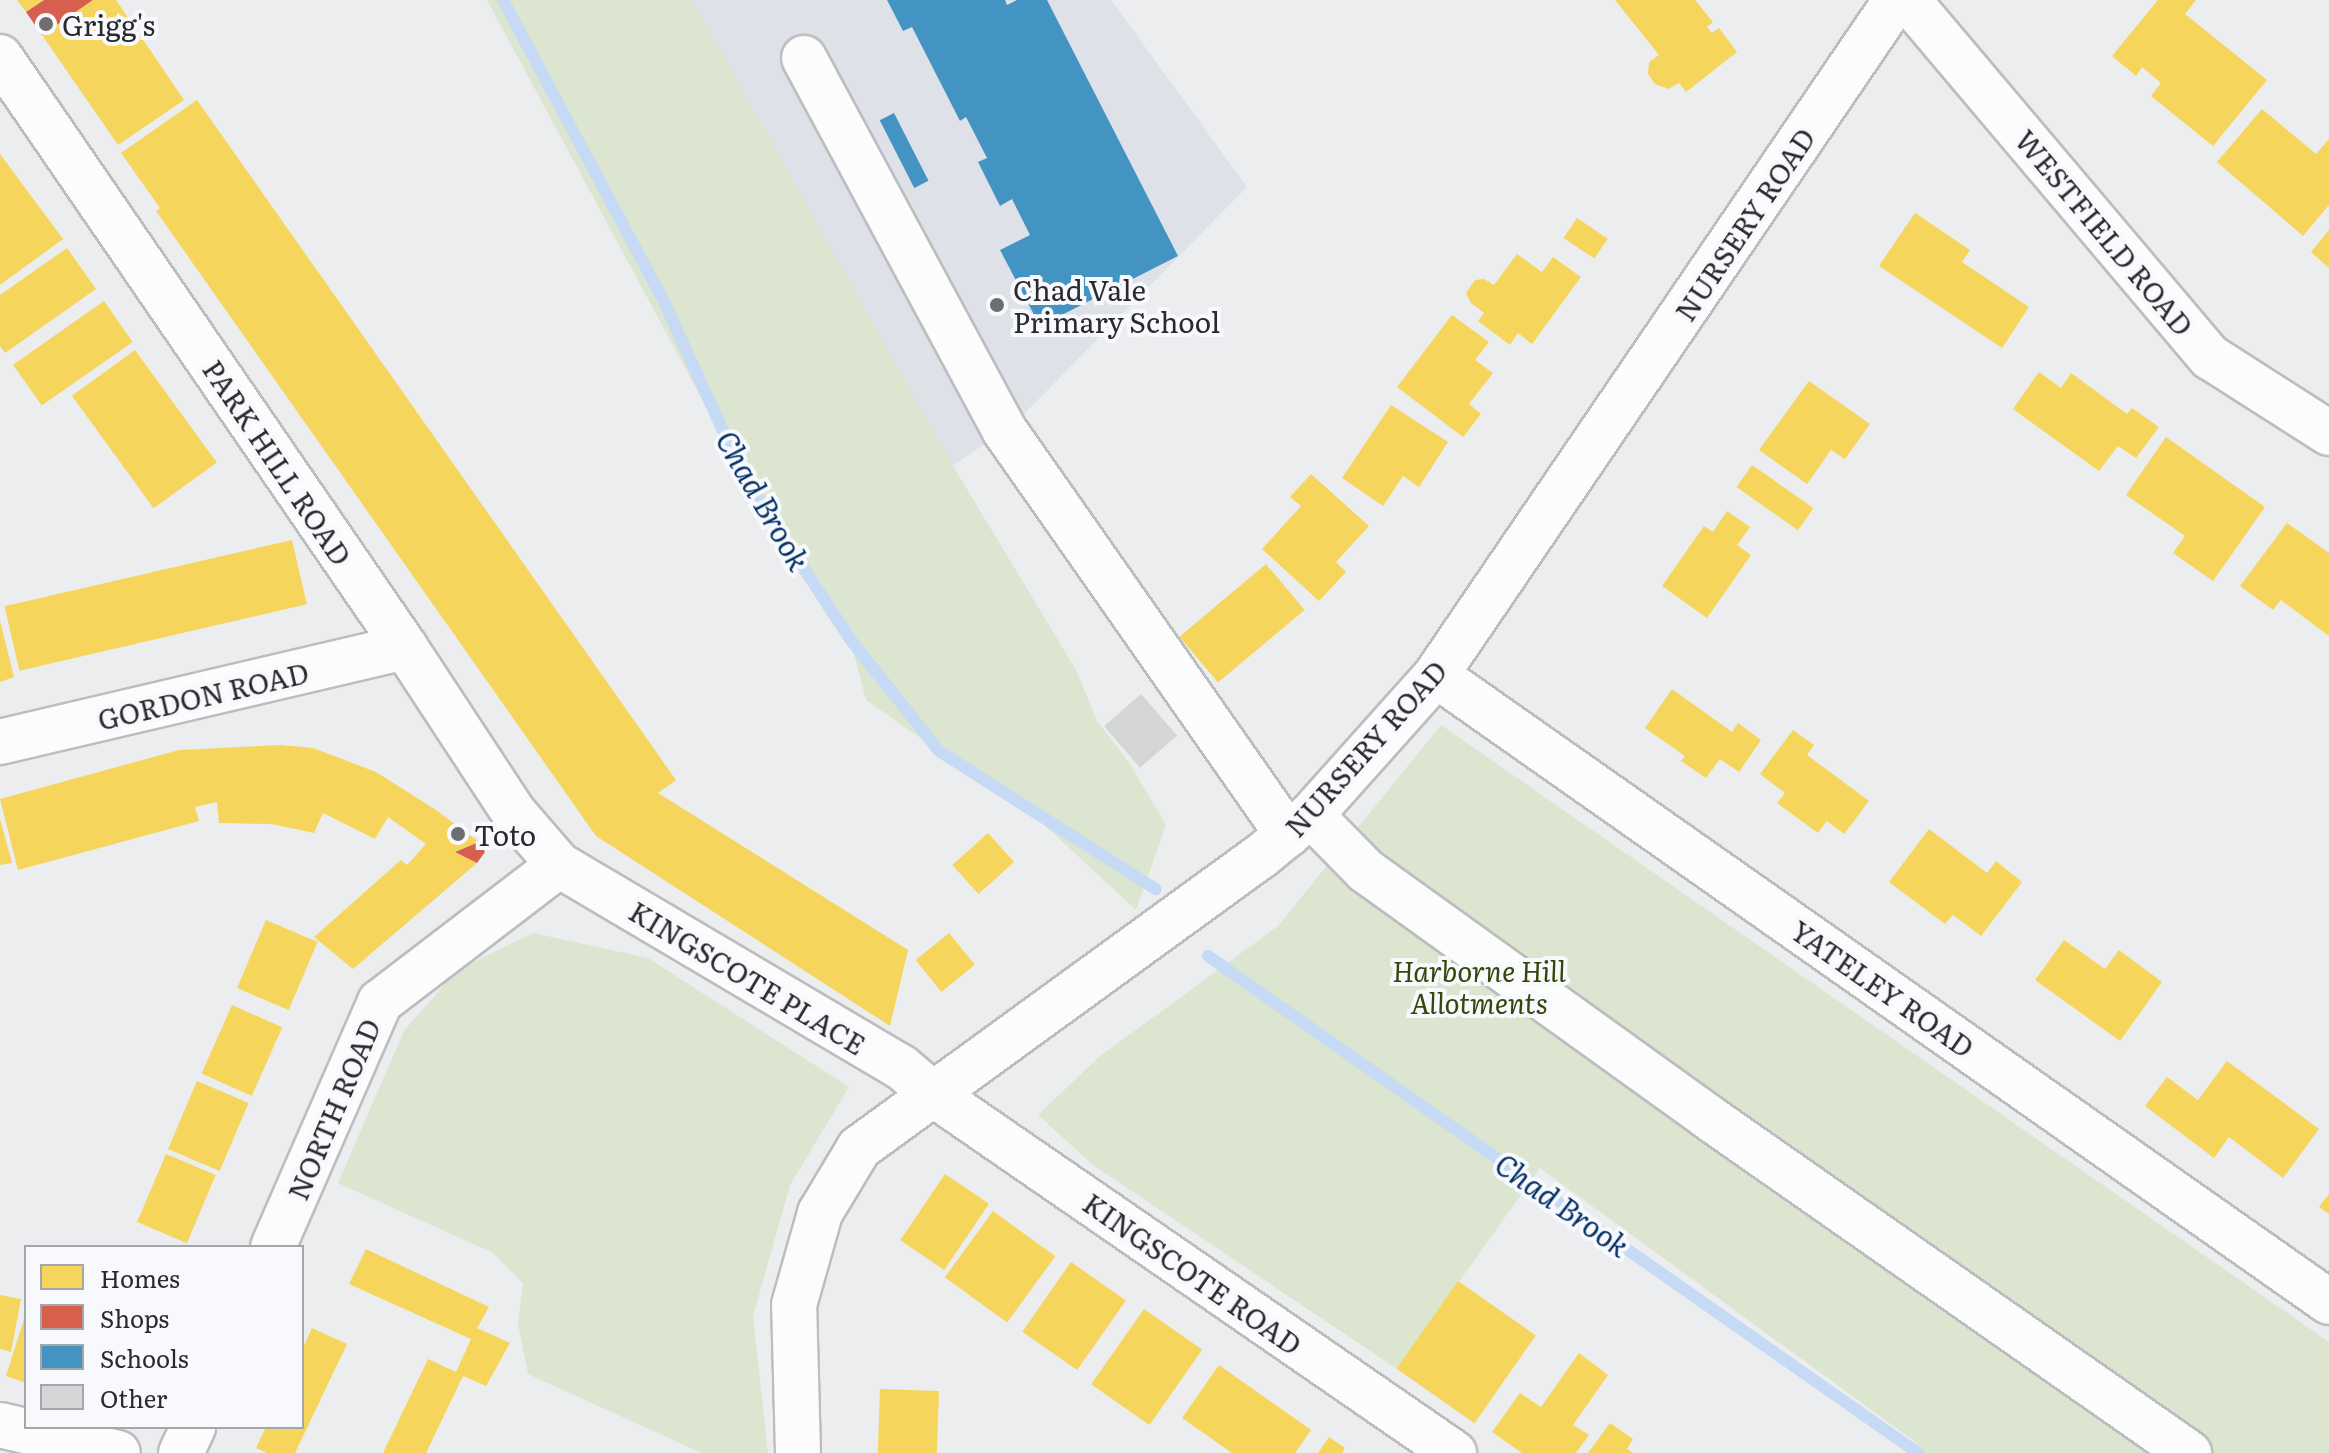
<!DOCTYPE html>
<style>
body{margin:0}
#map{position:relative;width:2329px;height:1453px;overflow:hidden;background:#ecedef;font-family:Literata,serif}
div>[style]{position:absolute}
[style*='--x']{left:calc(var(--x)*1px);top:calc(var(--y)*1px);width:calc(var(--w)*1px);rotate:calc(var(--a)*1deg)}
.built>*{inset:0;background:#dee1e8}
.green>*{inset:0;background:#dce5d0}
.homes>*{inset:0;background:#f6d55c;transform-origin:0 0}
.shops>*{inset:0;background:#d6604d}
.schools>*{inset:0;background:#4393c3;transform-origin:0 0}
.stream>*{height:12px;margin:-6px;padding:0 6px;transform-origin:6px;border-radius:6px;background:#c6d9f5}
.building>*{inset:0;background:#d4d5d5;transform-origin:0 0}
.roads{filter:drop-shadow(2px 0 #bcbdbf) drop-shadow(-2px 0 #bcbdbf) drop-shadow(0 2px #bcbdbf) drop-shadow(0 -2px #bcbdbf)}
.minor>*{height:44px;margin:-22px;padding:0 22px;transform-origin:22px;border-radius:22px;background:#fcfcfd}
.major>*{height:44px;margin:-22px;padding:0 22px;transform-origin:22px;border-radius:22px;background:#fcfcfd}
.dots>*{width:22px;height:22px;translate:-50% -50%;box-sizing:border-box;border:4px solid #f8f9fd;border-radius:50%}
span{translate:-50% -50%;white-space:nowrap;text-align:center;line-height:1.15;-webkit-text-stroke:8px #f8f9fd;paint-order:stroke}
.poi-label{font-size:28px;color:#292a2b}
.left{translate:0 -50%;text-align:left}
.street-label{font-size:28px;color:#292a2b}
.park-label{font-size:28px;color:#35470b;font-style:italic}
.water-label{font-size:30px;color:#063168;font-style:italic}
.legend{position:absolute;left:24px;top:1245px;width:280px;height:184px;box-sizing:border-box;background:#f8f9fd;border:2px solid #a5a6a9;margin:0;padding:10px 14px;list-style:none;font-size:24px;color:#292a2b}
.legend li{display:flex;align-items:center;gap:16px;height:40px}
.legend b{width:40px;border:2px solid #a5a6a9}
</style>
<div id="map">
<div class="built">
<i style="clip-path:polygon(692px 0,1111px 0,1247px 187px,1016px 422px,953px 466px)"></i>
</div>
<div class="green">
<i style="clip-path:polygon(487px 0,692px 0,953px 466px,1076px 670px,1097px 721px,1128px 761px,1166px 825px,1136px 910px,1041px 822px,866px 700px,850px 639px,745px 479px)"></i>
<i style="clip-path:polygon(1441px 725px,2329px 1342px,2329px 1453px,1913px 1453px,1918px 1444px,1540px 1168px,1397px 1369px,1093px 1165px,1038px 1115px,1099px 1057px,1278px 926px)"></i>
<i style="clip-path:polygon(533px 933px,648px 958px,849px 1087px,790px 1185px,753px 1316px,768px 1453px,702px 1453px,528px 1374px,518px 1323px,523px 1283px,493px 1253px,338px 1183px,404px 1031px,457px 970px)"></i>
</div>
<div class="homes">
<i style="clip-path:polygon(17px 0,44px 0,26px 12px)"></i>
<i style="clip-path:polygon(93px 0,116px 0,184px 100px,118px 145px,42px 35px)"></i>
<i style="clip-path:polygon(1615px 0,1695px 0,1713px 22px,1707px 27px,1712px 33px,1719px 28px,1737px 52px,1686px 92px,1679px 83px,1668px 89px,1655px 84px,1648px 74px,1649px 62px,1659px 55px)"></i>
<i style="clip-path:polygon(2158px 0,2196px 0,2185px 14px,2267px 80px,2213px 146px,2151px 96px,2161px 83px,2142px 67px,2136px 76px,2112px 56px)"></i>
<i style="clip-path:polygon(197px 100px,676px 780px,658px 793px,908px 950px,890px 1026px,596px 836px,175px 238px,156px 211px,160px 208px,121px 153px)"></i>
<i style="clip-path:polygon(2262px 109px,2316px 154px,2329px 139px,2329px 205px,2303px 236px,2217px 162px)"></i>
<i style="clip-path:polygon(0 154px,63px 239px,0 285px)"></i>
<i style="clip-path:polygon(1915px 213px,1970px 250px,1962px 262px,2029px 307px,2002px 348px,1879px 266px)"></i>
<i style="left:1577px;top:218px;width:37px;height:24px;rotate:34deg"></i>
<i style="clip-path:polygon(2329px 230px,2329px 268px,2311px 252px)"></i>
<i style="clip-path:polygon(67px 248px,96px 289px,5px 353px,0 346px,0 295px)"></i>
<i style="clip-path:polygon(1517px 254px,1542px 272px,1553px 257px,1581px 277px,1532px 344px,1518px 333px,1510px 345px,1478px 321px,1484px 313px,1471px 303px,1466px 293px,1475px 280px,1484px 279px,1494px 285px)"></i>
<i style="left:104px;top:301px;width:50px;height:111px;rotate:55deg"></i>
<i style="clip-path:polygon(1452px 315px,1489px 342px,1475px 360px,1493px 373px,1469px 404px,1481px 414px,1463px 437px,1397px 387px)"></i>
<i style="left:135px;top:350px;width:139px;height:78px;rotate:54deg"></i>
<i style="clip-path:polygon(2039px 372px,2061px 388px,2071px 373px,2127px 414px,2132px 408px,2159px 427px,2136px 458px,2118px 446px,2099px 471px,2013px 409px)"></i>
<i style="clip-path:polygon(1809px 381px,1870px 424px,1845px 459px,1831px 450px,1807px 484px,1759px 450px)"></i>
<i style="clip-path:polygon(1391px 405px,1448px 442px,1419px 487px,1403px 476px,1383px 506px,1342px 478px)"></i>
<i style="clip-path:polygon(2166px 437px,2265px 507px,2213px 581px,2173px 553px,2185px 536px,2126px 495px)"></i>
<i style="left:1752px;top:465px;width:75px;height:27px;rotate:35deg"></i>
<i style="clip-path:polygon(1311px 474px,1369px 526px,1336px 562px,1346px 572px,1319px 601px,1262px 549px,1301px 506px,1290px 497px)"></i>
<i style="clip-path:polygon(1727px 511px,1750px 527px,1737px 545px,1751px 555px,1707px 618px,1662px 586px,1704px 526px,1713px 532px)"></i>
<i style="clip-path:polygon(2287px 523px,2329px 553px,2329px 636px,2281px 600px,2273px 610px,2240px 586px)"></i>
<i style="left:292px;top:540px;width:66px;height:295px;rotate:77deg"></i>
<i style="left:1266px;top:564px;width:60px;height:113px;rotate:50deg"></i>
<i style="clip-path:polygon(0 621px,14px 677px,0 682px)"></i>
<i style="clip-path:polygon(1672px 689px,1732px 732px,1738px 723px,1761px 740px,1739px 772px,1720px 759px,1706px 778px,1681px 761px,1685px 756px,1645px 728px)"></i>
<i style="clip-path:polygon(1793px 730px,1814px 745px,1807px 755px,1869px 801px,1844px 834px,1827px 821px,1818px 833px,1777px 803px,1785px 793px,1760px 774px)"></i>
<i style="clip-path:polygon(281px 745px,313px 748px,376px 772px,436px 810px,479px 842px,455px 852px,477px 863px,353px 969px,314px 937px,401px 860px,407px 865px,426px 844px,388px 817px,375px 839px,323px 813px,314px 833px,271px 824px,219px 823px,217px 802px,195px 807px,199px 821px,18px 870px,0 799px,179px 750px)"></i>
<i style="clip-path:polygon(0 819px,12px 863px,0 865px)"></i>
<i style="clip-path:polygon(1929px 829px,1987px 873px,1996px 861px,2022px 882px,1981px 936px,1953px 915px,1945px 924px,1889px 882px)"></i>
<i style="left:988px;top:833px;width:39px;height:48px;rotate:48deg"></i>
<i style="left:266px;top:920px;width:56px;height:74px;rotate:23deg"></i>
<i style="left:949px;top:933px;width:41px;height:43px;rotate:51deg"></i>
<i style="clip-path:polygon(2064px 940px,2105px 969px,2119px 950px,2162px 982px,2120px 1041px,2035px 980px)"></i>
<i style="left:232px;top:1005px;width:55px;height:75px;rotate:24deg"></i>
<i style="clip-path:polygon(2227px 1061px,2319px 1129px,2283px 1178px,2229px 1137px,2214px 1158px,2145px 1106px,2167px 1077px,2198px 1100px)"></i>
<i style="left:197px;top:1081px;width:56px;height:74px;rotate:23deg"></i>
<i style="left:166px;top:1154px;width:54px;height:74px;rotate:23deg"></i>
<i style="left:945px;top:1174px;width:53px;height:80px;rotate:34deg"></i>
<i style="clip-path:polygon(2329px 1194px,2329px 1214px,2319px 1207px)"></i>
<i style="left:993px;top:1211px;width:77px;height:82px;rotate:36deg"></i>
<i style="clip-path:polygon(366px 1249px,489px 1307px,477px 1328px,510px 1343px,486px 1386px,463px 1376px,426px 1453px,383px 1453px,428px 1359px,456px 1372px,471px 1339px,349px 1284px)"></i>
<i style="left:1071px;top:1262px;width:67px;height:85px;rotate:35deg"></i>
<i style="left:1458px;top:1281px;width:95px;height:107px;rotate:35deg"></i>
<i style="clip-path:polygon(0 1295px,21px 1299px,11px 1352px,0 1349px)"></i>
<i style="left:1144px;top:1309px;width:71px;height:92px;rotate:35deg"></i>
<i style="clip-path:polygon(24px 1319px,26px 1320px,26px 1383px,6px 1376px)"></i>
<i style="clip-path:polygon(312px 1328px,347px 1344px,295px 1453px,267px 1453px,256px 1448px,266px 1427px,302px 1427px,302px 1350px)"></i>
<i style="clip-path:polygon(1579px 1353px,1608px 1375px,1573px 1425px,1589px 1435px,1576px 1453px,1522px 1453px,1492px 1432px,1520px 1393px,1541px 1407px)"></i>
<i style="clip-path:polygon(1219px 1365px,1311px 1430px,1295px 1453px,1232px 1453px,1182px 1418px)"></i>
<i style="left:880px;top:1389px;width:59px;height:64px;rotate:2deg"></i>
<i style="clip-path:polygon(1610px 1423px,1633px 1439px,1627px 1449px,1633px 1453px,1588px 1453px)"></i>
<i style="clip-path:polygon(1329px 1437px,1345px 1448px,1342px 1453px,1318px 1453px)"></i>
</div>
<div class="shops">
<i style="clip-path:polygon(44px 0,93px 0,42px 35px,26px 12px)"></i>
<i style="clip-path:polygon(479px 842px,485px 852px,477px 863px,455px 852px)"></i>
</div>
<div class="schools">
<i style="clip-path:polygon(887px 0,1005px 0,1007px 5px,1017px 0,1047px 0,1178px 256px,1040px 326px,1000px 250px,1030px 235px,1012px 199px,1000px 206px,978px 162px,987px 158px,966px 117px,960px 121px,912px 27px,903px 31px)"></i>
<i style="left:894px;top:113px;width:76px;height:16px;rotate:63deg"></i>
</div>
<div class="stream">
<i style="--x:503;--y:0;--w:344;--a:61.9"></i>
<i style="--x:665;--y:304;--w:192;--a:65.4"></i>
<i style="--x:745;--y:479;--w:191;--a:56.7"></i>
<i style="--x:850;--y:639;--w:143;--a:51.5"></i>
<i style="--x:939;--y:751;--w:257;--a:32.5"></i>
<i style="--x:1208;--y:956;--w:867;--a:34.99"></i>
</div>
<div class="building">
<i style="left:1141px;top:694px;width:55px;height:49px;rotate:49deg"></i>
</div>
<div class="roads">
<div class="minor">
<i style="--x:1908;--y:0;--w:468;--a:49.8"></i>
<i style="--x:2210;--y:357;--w:141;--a:32.6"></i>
<i style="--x:0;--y:57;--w:716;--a:55.53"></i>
<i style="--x:405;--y:647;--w:199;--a:56.7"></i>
<i style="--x:514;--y:813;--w:69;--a:49.1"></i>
<i style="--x:559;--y:865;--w:397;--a:30.6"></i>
<i style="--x:901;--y:1067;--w:42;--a:40.2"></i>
<i style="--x:933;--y:1094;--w:633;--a:34.57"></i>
<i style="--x:804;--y:58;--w:424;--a:61.7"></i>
<i style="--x:1005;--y:431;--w:493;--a:55"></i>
<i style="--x:1436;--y:675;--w:1091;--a:35.07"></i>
<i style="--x:0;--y:742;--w:416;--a:-13.2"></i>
<i style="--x:1311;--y:815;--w:78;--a:45.5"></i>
<i style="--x:1366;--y:871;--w:421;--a:35.7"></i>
<i style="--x:1708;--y:1117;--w:587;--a:34.94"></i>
<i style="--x:273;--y:1247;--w:267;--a:-66.4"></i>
<i style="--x:380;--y:1002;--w:225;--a:-37.4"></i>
<i style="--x:0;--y:1425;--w:121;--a:13.3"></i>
<i style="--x:181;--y:1453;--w:29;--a:-65"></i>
</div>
<div class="major">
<i style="--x:798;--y:1453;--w:148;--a:-91.5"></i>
<i style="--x:794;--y:1305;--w:96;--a:-74.2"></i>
<i style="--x:820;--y:1213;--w:76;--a:-59"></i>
<i style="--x:859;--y:1148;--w:495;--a:-36"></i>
<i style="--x:1260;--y:857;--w:66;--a:-39.5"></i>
<i style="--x:1311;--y:815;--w:188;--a:-48.2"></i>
<i style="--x:1436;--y:675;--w:817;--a:-55.73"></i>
</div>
</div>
<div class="dots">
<i style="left:46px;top:24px;background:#6d6e70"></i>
<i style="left:997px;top:305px;background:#6d6e70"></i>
<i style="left:458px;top:834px;background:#6d6e70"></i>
</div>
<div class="poi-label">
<span class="left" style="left:62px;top:24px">Grigg's</span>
<span class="left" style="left:1013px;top:305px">Chad Vale<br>Primary School</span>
<span class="left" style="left:474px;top:834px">Toto</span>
</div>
<div class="street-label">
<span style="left:1744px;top:224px;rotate:-56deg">NURSERY ROAD</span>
<span style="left:2105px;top:232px;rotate:50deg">WESTFIELD ROAD</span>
<span style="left:278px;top:462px;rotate:56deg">PARK HILL ROAD</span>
<span style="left:203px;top:695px;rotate:-13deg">GORDON ROAD</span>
<span style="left:1365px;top:748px;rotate:-48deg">NURSERY ROAD</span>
<span style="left:748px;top:977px;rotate:31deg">KINGSCOTE PLACE</span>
<span style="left:1883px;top:988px;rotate:35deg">YATELEY ROAD</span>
<span style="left:333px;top:1109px;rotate:-67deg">NORTH ROAD</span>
<span style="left:1193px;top:1273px;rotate:35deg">KINGSCOTE ROAD</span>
</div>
<div class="park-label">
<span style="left:1479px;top:986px">Harborne Hill<br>Allotments</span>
</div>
<div class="water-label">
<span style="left:764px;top:500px;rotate:60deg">Chad Brook</span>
<span style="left:1563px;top:1204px;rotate:35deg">Chad Brook</span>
</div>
<ul class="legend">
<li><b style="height:22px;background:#f6d55c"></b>Homes</li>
<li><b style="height:22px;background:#d6604d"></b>Shops</li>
<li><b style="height:22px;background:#4393c3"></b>Schools</li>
<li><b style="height:22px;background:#d4d5d5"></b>Other</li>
</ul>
</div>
